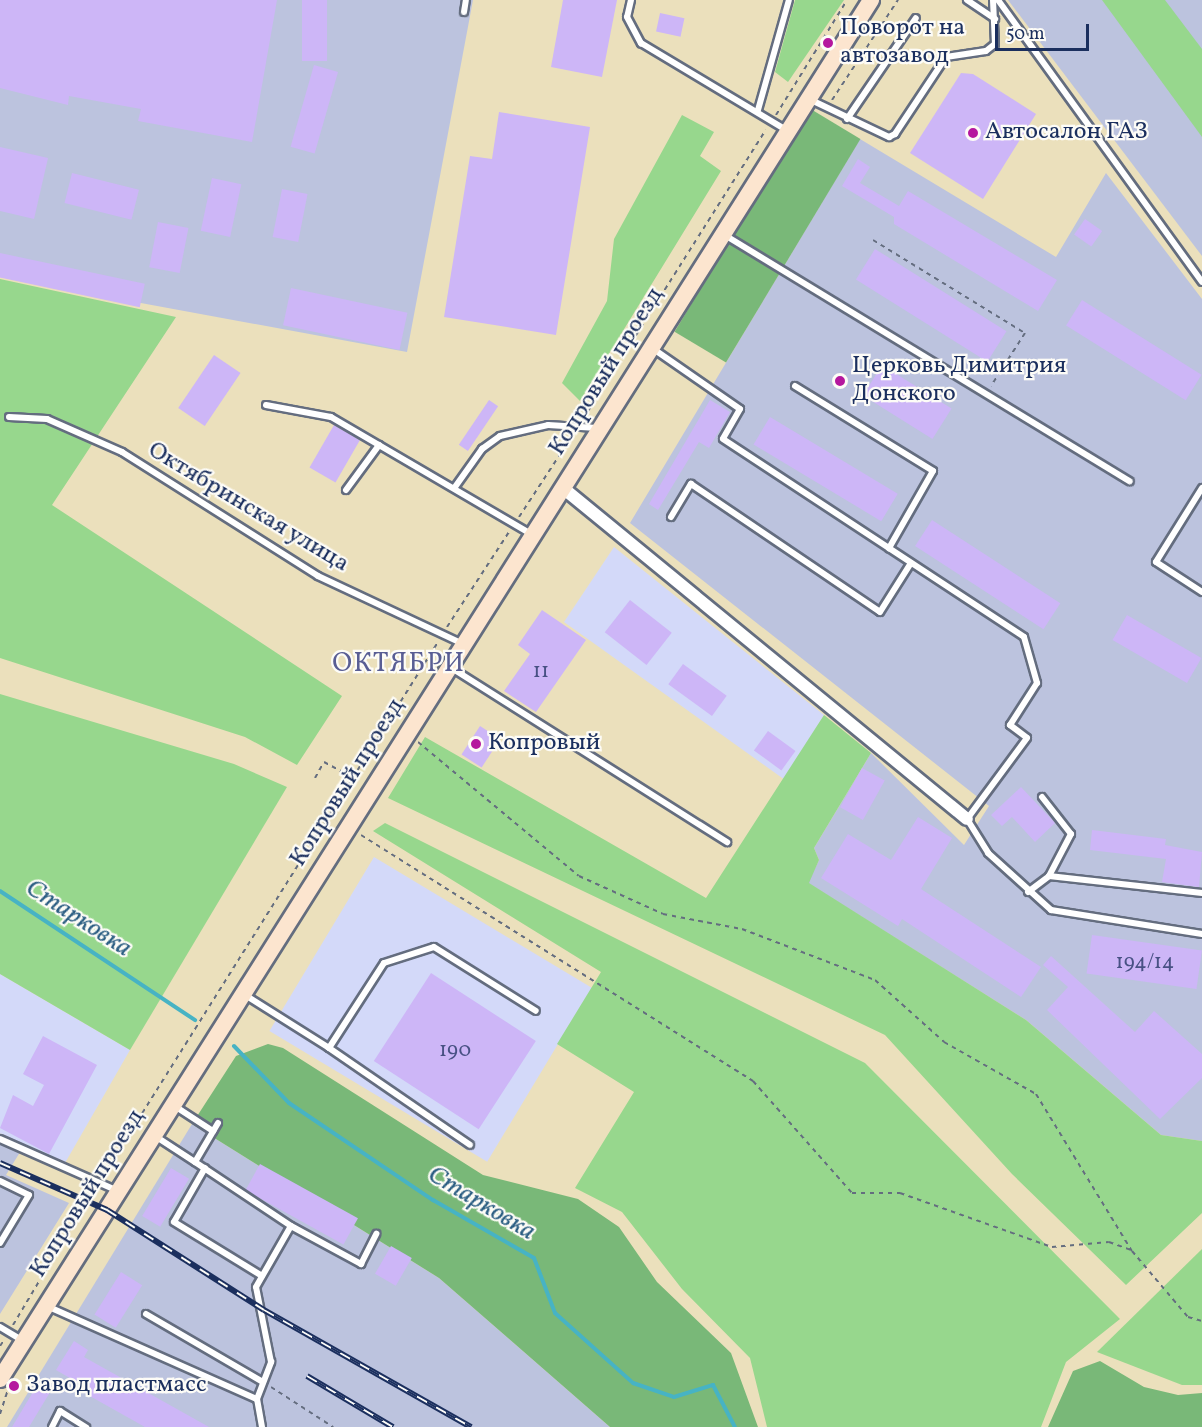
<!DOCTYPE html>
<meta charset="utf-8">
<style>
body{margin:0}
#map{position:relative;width:1202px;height:1427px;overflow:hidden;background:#ebe0bc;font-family:Vollkorn,serif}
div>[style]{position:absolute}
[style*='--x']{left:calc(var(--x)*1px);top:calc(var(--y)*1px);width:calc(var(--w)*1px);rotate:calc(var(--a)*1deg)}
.built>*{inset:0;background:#d3d9f9;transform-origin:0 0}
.industrial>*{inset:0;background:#bcc3de}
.green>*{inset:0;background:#97d78d}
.forest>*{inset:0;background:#79b878;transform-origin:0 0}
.stream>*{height:4px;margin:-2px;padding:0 2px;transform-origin:2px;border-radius:2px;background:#47b3c4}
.building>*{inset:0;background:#cdb6f7;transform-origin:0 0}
.path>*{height:2px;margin-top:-1px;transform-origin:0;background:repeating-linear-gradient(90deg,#646d7f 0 4.5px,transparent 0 9px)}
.roads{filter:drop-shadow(2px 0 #646d7f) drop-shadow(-2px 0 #646d7f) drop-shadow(0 2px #646d7f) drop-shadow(0 -2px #646d7f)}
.service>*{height:6px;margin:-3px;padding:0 3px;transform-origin:3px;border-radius:3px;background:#fff}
.minor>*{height:12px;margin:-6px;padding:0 6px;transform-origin:6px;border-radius:6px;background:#fff}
.secondary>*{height:16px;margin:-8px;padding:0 8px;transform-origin:8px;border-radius:8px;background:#fce5cf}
.rail>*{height:6px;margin-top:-3px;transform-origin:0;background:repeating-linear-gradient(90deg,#fdfcf7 0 11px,#1b2f5e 0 22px);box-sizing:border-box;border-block:2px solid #1b2f5e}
.dots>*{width:16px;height:16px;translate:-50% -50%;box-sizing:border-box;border:3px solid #fdfcf7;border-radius:50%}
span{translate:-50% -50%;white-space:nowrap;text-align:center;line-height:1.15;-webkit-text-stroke:4.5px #fdfcf7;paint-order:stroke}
.number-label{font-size:21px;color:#485184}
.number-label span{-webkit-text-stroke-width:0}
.poi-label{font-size:24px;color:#1b2f5e}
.left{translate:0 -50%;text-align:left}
.street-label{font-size:24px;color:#1b2f5e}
.water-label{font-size:26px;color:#2a5d82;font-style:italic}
.quarter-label{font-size:27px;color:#595e94;letter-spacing:1.5px}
.scale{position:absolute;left:995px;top:24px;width:94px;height:27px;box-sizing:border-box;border:3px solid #1b2f5e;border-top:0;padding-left:8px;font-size:18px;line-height:21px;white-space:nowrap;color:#1b2f5e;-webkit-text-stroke:4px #fdfcf7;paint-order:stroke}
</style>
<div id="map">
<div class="built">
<i style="clip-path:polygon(614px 547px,824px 715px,785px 780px,564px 622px)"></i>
<i style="left:374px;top:857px;width:254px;height:203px;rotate:31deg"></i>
<i style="clip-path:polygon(0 974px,130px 1050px,65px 1163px,0 1133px)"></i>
</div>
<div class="industrial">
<i style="clip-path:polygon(0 0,473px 0,407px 352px,0 277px)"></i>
<i style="clip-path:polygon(1008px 0,1202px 0,1202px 256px)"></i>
<i style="clip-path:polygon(860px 139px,1056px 257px,1106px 173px,1202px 299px,1202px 1141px,1161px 1135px,1026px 1020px,808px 883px,819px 860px,814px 848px,871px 753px,964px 845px,989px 806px,630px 523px)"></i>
<i style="clip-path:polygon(192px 1124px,439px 1278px,610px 1427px,7px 1427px)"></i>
<i style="clip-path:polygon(0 1133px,25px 1144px,6px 1175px,69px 1203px,0 1314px)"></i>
</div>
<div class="green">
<i style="clip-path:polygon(795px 0,844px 0,788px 82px,775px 72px)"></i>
<i style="clip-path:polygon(1102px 0,1165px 0,1202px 49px,1202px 137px)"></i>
<i style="clip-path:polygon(682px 115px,714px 132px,700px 156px,721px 171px,580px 401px,562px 383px,607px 301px,614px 239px)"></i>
<i style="clip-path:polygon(0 279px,176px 317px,52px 505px,342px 696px,297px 765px,245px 737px,0 658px)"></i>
<i style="clip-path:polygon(0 694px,234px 764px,287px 787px,130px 1050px,0 974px)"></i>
<i style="clip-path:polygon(824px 715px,871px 753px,814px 848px,819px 860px,809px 883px,1026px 1020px,1161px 1135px,1202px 1141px,1202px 1213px,1126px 1285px,1012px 1174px,885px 1035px,388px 798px,425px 737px,706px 898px)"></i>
<i style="clip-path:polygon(385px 823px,865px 1063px,1120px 1319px,1066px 1362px,1041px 1427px,767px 1427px,750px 1358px,682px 1289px,622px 1212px,575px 1188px,634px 1092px,557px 1044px,601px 972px,373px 831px)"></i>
<i style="clip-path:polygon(1202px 1249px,1202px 1385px,1182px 1385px,1097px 1352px)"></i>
</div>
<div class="forest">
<i style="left:809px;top:108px;width:60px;height:261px;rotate:31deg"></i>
<i style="clip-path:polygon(268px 1044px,283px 1048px,483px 1175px,578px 1199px,619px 1227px,657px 1282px,731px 1353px,758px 1427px,610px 1427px,439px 1278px,192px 1124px,236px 1056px)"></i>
<i style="clip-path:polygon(1100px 1361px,1144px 1387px,1178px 1395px,1202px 1393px,1202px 1427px,1048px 1427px,1073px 1371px)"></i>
</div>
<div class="stream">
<i style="--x:0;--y:891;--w:234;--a:33.5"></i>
<i style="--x:234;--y:1046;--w:79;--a:46"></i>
<i style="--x:289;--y:1103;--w:174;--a:34"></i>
<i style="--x:433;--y:1200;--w:116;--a:29.9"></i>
<i style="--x:534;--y:1258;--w:59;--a:69.1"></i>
<i style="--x:555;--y:1313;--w:105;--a:41.9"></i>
<i style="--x:633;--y:1383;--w:43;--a:18.9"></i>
<i style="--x:674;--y:1397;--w:41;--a:-17.1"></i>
<i style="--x:713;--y:1385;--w:47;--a:62.4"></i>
</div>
<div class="building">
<i style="clip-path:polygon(0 0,277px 0,252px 142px,138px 121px,141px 109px,69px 96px,68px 105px,0 88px)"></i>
<i style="left:302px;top:0;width:25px;height:61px"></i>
<i style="clip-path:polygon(563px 0,617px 0,602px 77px,551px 67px)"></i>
<i style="left:660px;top:13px;width:25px;height:19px;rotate:12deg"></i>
<i style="left:314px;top:65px;width:25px;height:85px;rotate:16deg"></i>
<i style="clip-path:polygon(961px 73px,973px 74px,1036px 114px,983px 199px,910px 153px)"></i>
<i style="clip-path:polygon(499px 112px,590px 127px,556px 335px,444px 317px,470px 156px,492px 159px)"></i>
<i style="clip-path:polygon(0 147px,48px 158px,34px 219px,0 211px)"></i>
<i style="clip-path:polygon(858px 159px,870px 167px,860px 183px,899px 206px,908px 191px,1057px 280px,1038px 311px,894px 224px,894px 217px,842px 186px)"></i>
<i style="left:72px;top:173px;width:69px;height:31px;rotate:14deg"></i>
<i style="left:212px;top:178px;width:30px;height:54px;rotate:12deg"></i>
<i style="left:282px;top:189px;width:26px;height:49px;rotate:11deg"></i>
<i style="left:1085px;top:219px;width:21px;height:19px;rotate:35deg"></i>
<i style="left:158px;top:222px;width:31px;height:46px;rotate:11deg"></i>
<i style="left:875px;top:249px;width:155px;height:36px;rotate:32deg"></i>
<i style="left:0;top:253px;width:148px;height:24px;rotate:12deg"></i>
<i style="left:291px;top:288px;width:119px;height:38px;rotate:12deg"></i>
<i style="left:1082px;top:300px;width:141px;height:30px;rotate:32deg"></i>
<i style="left:214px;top:355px;width:32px;height:64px;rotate:34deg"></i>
<i style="left:882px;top:365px;width:82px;height:36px;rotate:32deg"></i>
<i style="left:489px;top:400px;width:11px;height:54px;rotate:34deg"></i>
<i style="clip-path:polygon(710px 400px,730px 412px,709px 448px,699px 442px,658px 510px,649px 504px)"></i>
<i style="left:770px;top:417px;width:149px;height:32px;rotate:31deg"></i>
<i style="left:334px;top:425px;width:30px;height:49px;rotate:30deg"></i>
<i style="left:932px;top:520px;width:153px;height:31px;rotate:33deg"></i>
<i style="left:630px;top:600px;width:53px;height:41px;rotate:38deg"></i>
<i style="clip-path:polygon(542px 610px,586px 640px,536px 712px,504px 691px,530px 654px,518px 645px)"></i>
<i style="left:1127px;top:615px;width:86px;height:29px;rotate:30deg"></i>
<i style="left:683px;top:664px;width:54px;height:25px;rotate:36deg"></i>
<i style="left:480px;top:726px;width:24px;height:34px;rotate:33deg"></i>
<i style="left:768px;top:731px;width:34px;height:24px;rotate:36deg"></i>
<i style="left:862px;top:768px;width:26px;height:45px;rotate:29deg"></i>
<i style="clip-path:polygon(1021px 787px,1055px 823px,1035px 842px,1012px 817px,1002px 826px,991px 815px)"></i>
<i style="clip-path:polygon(918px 817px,952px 838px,921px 889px,1041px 967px,1021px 997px,902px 919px,898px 926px,821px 878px,848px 834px,891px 860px)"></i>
<i style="clip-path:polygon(1092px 830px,1166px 839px,1165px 845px,1202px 852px,1199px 887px,1162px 882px,1166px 859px,1090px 850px)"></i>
<i style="left:1092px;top:935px;width:111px;height:39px;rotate:8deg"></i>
<i style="clip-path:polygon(1051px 956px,1135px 1032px,1154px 1011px,1202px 1054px,1202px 1078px,1160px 1119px,1047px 1010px,1068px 987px,1043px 965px)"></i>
<i style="left:431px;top:973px;width:125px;height:105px;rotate:33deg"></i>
<i style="clip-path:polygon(43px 1036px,97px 1065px,49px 1154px,0 1128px,13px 1095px,33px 1106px,44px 1085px,23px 1074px)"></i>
<i style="left:260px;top:1164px;width:112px;height:30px;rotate:29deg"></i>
<i style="left:171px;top:1168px;width:21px;height:56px;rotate:31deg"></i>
<i style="left:391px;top:1246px;width:24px;height:32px;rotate:30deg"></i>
<i style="left:121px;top:1272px;width:25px;height:50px;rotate:32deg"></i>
<i style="clip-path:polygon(74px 1341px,88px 1350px,84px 1357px,209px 1427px,145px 1427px,79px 1390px,82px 1385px,56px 1370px)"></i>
<i style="clip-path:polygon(39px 1382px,52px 1389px,29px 1427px,12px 1427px)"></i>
</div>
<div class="path">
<i style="--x:832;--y:100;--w:120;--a:-56.6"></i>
<i style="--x:776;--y:115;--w:135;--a:-58.3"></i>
<i style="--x:873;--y:240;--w:178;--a:31.5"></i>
<i style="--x:1025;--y:333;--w:63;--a:122.7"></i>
<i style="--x:583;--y:419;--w:342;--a:-57.7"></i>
<i style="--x:519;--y:517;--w:97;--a:-56.8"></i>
<i style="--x:447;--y:627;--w:113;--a:-56.9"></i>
<i style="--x:418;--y:742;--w:209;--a:39.8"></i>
<i style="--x:579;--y:876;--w:92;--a:24.3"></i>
<i style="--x:663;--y:914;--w:80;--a:10.8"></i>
<i style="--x:742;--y:929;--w:142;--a:21"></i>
<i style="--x:875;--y:980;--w:93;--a:41.9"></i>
<i style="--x:944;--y:1042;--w:106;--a:29.5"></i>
<i style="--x:1036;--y:1094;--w:184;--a:58.6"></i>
<i style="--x:1132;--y:1251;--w:87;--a:49.7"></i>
<i style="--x:1188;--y:1317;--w:15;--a:16"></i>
<i style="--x:315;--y:778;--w:18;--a:-61"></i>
<i style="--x:324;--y:762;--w:32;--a:28"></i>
<i style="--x:361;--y:835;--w:463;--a:32.1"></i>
<i style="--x:753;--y:1081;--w:149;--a:48.5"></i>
<i style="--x:852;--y:1193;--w:48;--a:0"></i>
<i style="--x:900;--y:1193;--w:161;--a:19.6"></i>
<i style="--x:1052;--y:1247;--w:57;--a:-5"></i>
<i style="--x:1109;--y:1242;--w:23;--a:20"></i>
<i style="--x:104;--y:1174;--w:628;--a:-57.88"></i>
<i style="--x:13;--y:1325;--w:156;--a:-59.2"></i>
<i style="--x:0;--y:1346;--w:7;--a:-56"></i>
<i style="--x:271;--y:1387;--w:74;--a:32.8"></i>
<i style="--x:0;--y:1414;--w:23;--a:-72"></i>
</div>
<div class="roads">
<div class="service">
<i style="--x:631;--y:0;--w:17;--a:103"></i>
<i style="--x:627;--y:17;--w:30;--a:62"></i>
<i style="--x:641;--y:43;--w:171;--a:30.9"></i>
<i style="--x:967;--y:0;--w:34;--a:34"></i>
<i style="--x:998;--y:0;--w:348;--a:54.1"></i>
<i style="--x:464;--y:12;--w:12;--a:-81"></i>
<i style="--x:809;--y:99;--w:89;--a:25.4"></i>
<i style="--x:889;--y:137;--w:7;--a:-27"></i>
<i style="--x:895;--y:134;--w:92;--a:-56.5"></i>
<i style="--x:946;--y:57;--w:40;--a:-8.5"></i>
<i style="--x:986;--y:51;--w:11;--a:-38"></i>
<i style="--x:995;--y:44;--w:44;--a:-92.6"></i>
<i style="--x:758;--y:110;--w:114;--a:-74.3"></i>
<i style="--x:847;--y:119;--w:122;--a:-55.7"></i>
<i style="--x:723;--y:234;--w:476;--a:31.3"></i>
<i style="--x:652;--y:348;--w:107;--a:34.7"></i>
<i style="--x:740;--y:409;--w:34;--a:120"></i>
<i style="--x:723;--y:439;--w:360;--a:33.3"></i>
<i style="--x:1024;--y:637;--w:48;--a:74.2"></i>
<i style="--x:1037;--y:683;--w:50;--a:122.7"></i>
<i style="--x:1010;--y:725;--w:21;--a:37"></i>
<i style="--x:1027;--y:738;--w:101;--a:126.5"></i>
<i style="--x:967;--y:819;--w:40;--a:58"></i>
<i style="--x:988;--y:853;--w:85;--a:42.1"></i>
<i style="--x:1051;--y:910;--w:153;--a:9"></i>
<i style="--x:795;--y:386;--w:162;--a:31.6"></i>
<i style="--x:933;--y:471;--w:89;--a:119.7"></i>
<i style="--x:266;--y:405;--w:66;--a:10.5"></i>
<i style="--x:331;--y:417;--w:234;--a:30.3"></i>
<i style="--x:9;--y:417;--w:38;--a:3"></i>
<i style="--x:47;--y:419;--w:82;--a:23.7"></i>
<i style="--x:122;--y:452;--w:232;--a:32.3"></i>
<i style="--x:318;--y:576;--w:160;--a:25.1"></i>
<i style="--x:455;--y:487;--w:47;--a:-54.6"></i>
<i style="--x:482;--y:449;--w:22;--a:-36"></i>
<i style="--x:500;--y:436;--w:49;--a:-12.9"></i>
<i style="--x:548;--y:425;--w:49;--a:3.5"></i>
<i style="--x:1202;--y:488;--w:87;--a:121.9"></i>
<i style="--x:1156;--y:562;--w:55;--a:33.1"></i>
<i style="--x:346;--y:490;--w:56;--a:-53.7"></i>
<i style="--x:671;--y:517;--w:39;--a:-59"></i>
<i style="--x:691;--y:484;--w:228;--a:34.1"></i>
<i style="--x:880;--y:612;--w:58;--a:-57.7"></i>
<i style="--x:450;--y:667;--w:328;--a:32.3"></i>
<i style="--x:1042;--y:797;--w:47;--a:51.9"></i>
<i style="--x:1071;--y:834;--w:47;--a:117.6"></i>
<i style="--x:1028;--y:892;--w:26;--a:-37"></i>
<i style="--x:1049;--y:876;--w:154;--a:6.3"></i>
<i style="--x:245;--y:995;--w:99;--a:32.2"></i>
<i style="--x:329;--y:1048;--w:101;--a:-57.1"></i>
<i style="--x:384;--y:963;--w:52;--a:-17.7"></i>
<i style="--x:434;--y:947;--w:120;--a:32.1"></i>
<i style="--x:329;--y:1048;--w:171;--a:34.5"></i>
<i style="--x:173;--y:1105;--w:48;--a:33"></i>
<i style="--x:218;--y:1123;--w:45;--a:120.5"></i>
<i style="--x:195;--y:1162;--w:115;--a:33.7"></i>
<i style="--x:291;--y:1226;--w:80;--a:28.5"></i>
<i style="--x:361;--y:1264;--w:34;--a:-63"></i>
<i style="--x:155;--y:1136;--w:48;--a:33"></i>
<i style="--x:0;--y:1139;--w:129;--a:23.8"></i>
<i style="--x:205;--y:1168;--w:62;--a:119.9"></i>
<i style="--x:174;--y:1222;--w:103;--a:31.5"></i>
<i style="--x:0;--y:1181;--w:32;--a:26"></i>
<i style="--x:29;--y:1195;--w:56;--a:121.1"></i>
<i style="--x:49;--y:1307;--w:227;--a:23.9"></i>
<i style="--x:146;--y:1314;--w:135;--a:30.2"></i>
<i style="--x:0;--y:1327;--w:27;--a:31"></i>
<i style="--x:52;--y:1427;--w:18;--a:-63"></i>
<i style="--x:60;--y:1411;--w:31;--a:32"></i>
<i style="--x:262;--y:1427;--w:28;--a:-100"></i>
<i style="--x:257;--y:1399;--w:40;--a:-69"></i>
<i style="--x:271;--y:1362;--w:76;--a:-101.3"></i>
<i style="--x:256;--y:1287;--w:70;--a:-60.2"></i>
</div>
<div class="minor">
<i style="--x:563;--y:488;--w:522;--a:39.33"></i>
</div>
<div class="secondary">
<i style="--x:0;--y:1379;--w:1631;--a:-57.72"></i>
</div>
</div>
<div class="rail">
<i style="--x:0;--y:1163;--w:117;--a:23.7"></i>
<i style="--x:107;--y:1210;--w:186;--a:32.5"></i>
<i style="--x:264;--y:1310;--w:238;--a:29.5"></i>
<i style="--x:307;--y:1376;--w:100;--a:30.7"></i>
</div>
<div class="dots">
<i style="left:828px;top:43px;background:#b5179e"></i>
<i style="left:973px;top:133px;background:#b5179e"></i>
<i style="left:840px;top:381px;background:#b5179e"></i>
<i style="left:476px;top:744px;background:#b5179e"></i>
<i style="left:14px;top:1386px;background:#b5179e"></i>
</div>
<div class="number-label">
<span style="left:541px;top:672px">11</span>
<span style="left:1145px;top:963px">194/14</span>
<span style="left:455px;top:1051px">190</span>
</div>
<div class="poi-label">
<span class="left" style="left:840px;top:43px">Поворот на<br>автозавод</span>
<span class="left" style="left:985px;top:133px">Автосалон ГАЗ</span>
<span class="left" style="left:852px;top:381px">Церковь Димитрия<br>Донского</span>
<span class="left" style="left:488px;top:744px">Копровый</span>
<span class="left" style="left:26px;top:1386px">Завод пластмасс</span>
</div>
<div class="street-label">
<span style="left:607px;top:372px;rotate:-58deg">Копровый проезд</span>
<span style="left:248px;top:508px;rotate:31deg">Октябринская улица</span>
<span style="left:348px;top:783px;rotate:-58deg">Копровый проезд</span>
<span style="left:88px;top:1194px;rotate:-58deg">Копровый проезд</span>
</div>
<div class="water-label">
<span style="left:78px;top:919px;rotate:33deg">Старковка</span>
<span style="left:481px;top:1204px;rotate:31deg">Старковка</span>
</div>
<div class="quarter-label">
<span style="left:399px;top:665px">ОКТЯБРИ</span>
</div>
<div class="scale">50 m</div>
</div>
